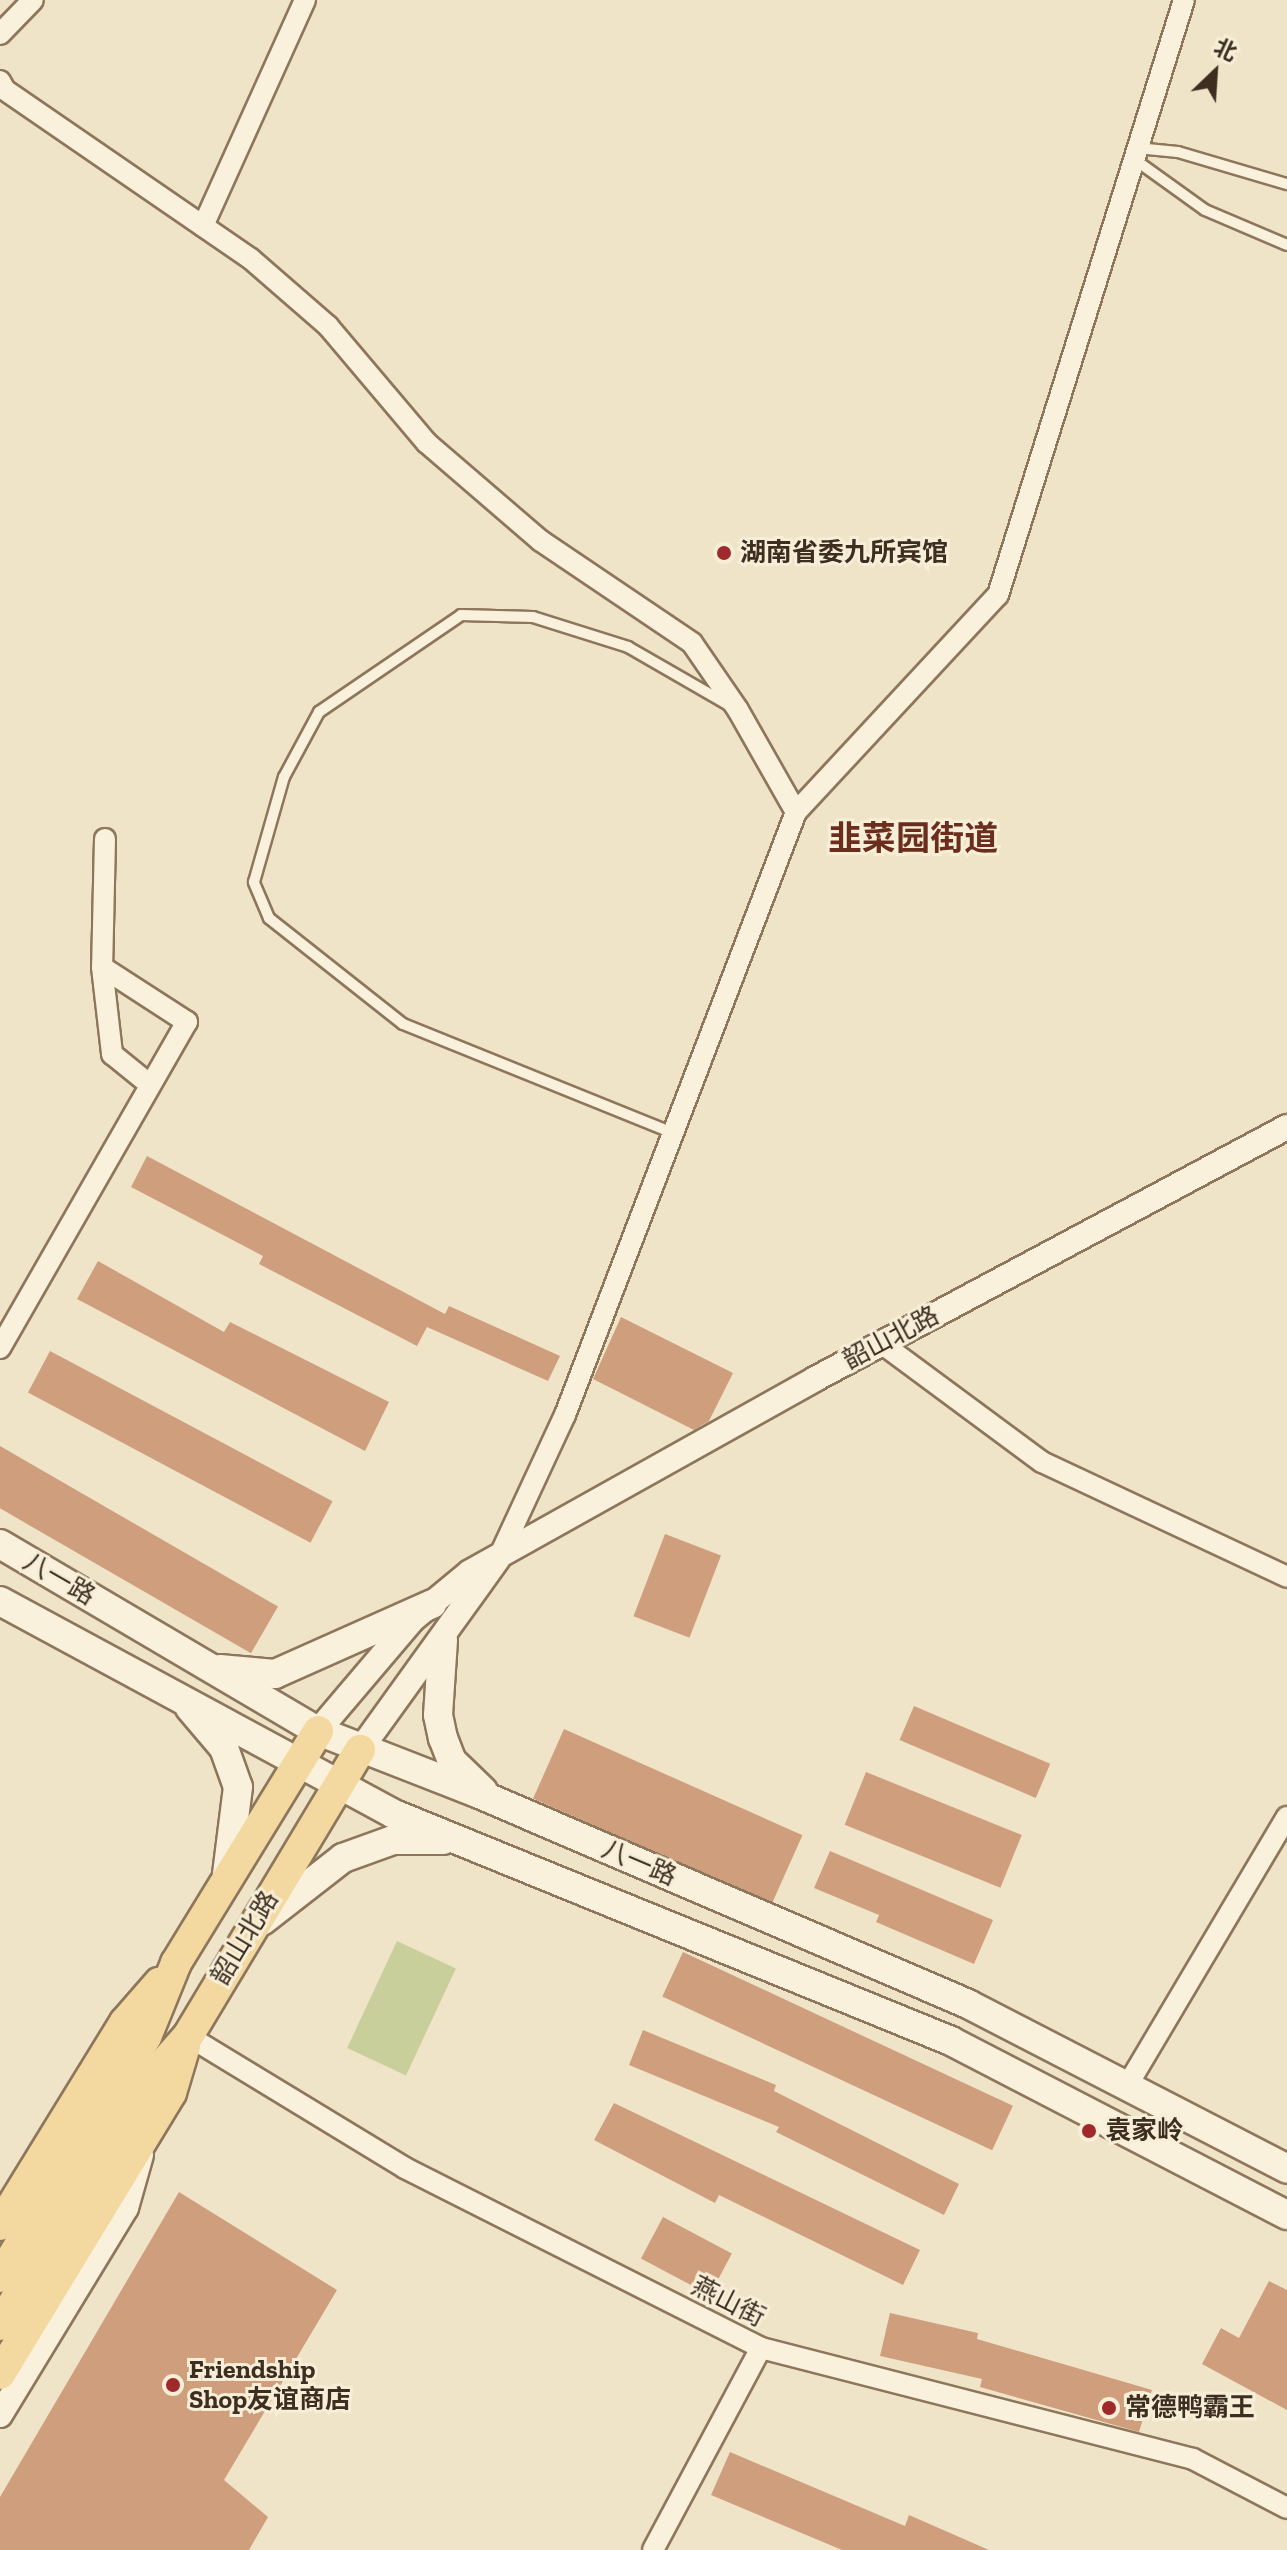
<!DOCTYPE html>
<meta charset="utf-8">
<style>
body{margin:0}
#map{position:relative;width:1287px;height:2550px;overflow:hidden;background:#f0e4c8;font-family:"Zilla Slab","Noto Sans SC",serif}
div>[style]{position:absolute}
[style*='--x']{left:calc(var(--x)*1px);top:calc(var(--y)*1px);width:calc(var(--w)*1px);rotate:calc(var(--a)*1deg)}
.green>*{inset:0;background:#c9cf9b;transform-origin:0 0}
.building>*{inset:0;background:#cf9f7d;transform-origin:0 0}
.roads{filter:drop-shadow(2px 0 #8d765c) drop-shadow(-2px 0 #8d765c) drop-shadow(0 2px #8d765c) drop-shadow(0 -2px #8d765c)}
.service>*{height:10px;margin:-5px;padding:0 5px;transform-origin:5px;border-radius:5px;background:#faf1dc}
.minor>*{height:20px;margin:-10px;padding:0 10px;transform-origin:10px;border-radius:10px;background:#faf1dc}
.tertiary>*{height:24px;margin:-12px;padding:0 12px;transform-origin:12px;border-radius:12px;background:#faf1dc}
.secondary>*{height:28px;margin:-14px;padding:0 14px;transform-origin:14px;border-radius:14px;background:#faf1dc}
.primary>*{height:30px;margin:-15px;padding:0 15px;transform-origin:15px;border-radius:15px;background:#f3d9a0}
.dots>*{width:22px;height:22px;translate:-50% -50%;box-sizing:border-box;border:4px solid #f7eed8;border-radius:50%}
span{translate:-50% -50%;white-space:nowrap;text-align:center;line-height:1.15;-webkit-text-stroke:6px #f7eed8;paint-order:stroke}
.poi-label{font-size:26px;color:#3d2e20;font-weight:700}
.left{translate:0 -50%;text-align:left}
.street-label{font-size:26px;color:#3d2e20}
.district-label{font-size:34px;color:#6b2e1e;font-weight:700}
.north{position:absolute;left:1175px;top:32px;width:80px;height:80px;-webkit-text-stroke:6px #f7eed8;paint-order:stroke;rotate:25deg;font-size:22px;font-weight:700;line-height:32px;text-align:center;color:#3d2e20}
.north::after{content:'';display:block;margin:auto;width:28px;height:36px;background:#3d2e20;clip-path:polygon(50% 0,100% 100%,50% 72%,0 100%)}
</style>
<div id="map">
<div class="green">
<i style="left:397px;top:1941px;width:65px;height:118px;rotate:25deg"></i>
</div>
<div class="building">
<i style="clip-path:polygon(147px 1156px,445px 1314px,449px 1306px,560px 1356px,548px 1381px,427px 1327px,417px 1346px,259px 1264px,263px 1256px,131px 1187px)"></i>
<i style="clip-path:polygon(98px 1261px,224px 1332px,230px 1322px,389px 1402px,365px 1451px,77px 1299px)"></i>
<i style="clip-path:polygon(621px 1317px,733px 1373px,709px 1421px,694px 1430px,593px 1379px)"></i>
<i style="left:50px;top:1351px;width:320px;height:47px;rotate:28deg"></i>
<i style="left:0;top:1446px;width:321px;height:54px;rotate:30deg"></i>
<i style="left:665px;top:1534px;width:60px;height:88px;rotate:21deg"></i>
<i style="left:914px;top:1706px;width:148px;height:37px;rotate:23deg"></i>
<i style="left:564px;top:1729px;width:261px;height:76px;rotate:24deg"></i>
<i style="left:866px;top:1772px;width:168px;height:57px;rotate:22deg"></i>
<i style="clip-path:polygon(830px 1851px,993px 1920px,974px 1964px,876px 1922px,879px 1915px,814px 1888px)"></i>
<i style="left:683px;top:1952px;width:364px;height:49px;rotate:25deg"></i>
<i style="clip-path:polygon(643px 2030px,776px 2085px,774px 2091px,959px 2184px,944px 2215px,776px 2132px,779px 2127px,629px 2065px)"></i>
<i style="clip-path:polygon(614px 2103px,920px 2250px,903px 2285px,719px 2195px,715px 2203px,594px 2140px)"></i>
<i style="clip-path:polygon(179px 2192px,337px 2290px,224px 2480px,268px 2517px,249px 2550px,0 2550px,0 2497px)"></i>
<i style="left:663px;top:2217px;width:78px;height:47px;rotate:28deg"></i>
<i style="clip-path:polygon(1269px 2281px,1287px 2290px,1287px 2410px,1202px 2364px,1221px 2328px,1239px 2338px)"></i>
<i style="clip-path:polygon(890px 2313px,978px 2333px,977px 2339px,1152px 2390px,1139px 2432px,980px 2387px,982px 2379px,880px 2356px)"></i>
<i style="clip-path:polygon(730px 2452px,905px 2526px,909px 2515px,989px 2550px,842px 2550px,711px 2495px)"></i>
</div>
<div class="roads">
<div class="service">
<i style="--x:1137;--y:148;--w:41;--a:5.6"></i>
<i style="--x:1178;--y:152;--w:114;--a:16.4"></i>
<i style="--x:1134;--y:159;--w:87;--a:35.7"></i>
<i style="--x:1205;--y:210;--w:89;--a:23.1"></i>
<i style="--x:673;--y:1133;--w:291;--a:-158"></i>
<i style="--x:403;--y:1024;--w:171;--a:-141.7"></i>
<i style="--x:269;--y:918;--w:39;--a:-113"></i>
<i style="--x:254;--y:882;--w:109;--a:-74.1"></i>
<i style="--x:284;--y:777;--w:74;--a:-61.7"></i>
<i style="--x:319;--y:712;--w:172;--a:-34.3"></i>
<i style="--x:461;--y:615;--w:72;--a:1.6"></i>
<i style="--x:533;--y:617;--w:100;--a:17.5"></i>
<i style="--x:628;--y:647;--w:116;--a:29.9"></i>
</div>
<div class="minor">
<i style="--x:0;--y:34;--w:47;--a:-45.9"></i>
<i style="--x:0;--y:81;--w:10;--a:61"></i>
<i style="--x:5;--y:90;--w:298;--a:34.5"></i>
<i style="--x:251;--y:259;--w:102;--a:41"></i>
<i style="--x:328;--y:326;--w:153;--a:49.8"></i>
<i style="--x:427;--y:443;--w:150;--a:40.7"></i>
<i style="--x:541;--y:541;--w:182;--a:34"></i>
<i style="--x:692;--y:643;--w:81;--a:55.5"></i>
<i style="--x:738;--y:710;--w:117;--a:60.4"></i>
<i style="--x:203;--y:226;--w:248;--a:-65.7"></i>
<i style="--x:105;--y:839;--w:128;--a:91.3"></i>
<i style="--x:102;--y:967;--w:88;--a:83.4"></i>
<i style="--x:112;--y:1054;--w:48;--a:39"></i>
<i style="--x:881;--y:1343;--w:200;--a:36.5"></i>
<i style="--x:1042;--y:1462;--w:271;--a:25.1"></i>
<i style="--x:0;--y:1348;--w:376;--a:-60.2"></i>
<i style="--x:187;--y:1022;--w:101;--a:-147.1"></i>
<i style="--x:499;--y:1557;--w:157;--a:-65.1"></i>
<i style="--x:565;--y:1415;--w:646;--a:-69.04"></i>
<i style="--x:796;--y:812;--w:296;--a:-47.1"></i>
<i style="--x:998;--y:595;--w:623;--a:-72.64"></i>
<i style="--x:188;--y:2036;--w:254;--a:31.3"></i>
<i style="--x:405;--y:2168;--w:399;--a:26.8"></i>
<i style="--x:761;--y:2348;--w:446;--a:14.4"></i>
<i style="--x:1193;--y:2459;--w:106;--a:27.5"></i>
<i style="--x:1127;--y:2086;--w:313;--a:-59.3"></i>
<i style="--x:653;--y:2550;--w:229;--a:-61.9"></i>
</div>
<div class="tertiary">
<i style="--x:318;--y:1731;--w:145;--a:-49.7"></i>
<i style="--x:412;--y:1620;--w:75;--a:-39.6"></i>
<i style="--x:470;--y:1572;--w:395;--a:-29.2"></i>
<i style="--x:815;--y:1379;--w:535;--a:-28.1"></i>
<i style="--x:360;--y:1750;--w:236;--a:-54.2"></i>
<i style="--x:0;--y:2415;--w:242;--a:-58.7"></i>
<i style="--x:126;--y:2208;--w:55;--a:-74.2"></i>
</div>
<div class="secondary">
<i style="--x:0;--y:1544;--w:369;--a:30.5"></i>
<i style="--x:318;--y:1731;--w:171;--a:21.3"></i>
<i style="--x:477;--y:1793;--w:534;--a:23.25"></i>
<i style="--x:968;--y:2004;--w:359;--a:27.3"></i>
<i style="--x:0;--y:1601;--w:448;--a:28.4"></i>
<i style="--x:394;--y:1814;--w:601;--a:22.17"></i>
<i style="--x:951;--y:2041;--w:378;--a:27.4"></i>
<i style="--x:443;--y:1640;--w:75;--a:93.8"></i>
<i style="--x:438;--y:1715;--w:24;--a:78"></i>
<i style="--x:443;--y:1738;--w:25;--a:69"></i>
<i style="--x:452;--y:1761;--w:43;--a:44.1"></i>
<i style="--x:220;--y:1669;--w:55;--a:5.2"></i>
<i style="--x:275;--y:1674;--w:172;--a:-24"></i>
<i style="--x:190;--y:1708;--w:52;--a:49.6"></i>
<i style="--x:224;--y:1748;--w:41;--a:70.3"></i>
<i style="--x:238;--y:1787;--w:88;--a:97.2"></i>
<i style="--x:262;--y:1921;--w:103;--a:-37.9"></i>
<i style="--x:343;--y:1858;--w:53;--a:-19.8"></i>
<i style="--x:393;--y:1840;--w:50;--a:0"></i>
</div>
<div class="primary">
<i style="--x:0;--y:2225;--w:238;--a:-58.4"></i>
<i style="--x:125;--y:2022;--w:52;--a:-48.9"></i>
<i style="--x:0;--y:2277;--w:281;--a:-58.7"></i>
<i style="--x:146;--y:2037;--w:80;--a:-67.9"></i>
<i style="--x:176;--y:1963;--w:272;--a:-58.5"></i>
<i style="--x:0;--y:2325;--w:288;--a:-58.6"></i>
<i style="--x:150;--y:2079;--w:57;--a:-48.5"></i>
<i style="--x:188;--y:2036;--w:334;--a:-59"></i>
<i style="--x:0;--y:2374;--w:329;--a:-58.7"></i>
<i style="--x:171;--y:2093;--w:49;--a:-73.4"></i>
</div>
</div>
<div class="dots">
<i style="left:724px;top:553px;background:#9e2a2b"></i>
<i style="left:1089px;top:2131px;background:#9e2a2b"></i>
<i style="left:173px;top:2385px;background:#9e2a2b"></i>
<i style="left:1109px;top:2408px;background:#9e2a2b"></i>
</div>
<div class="poi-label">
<span class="left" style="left:740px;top:553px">湖南省委九所宾馆</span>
<span class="left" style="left:1105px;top:2131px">袁家岭</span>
<span class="left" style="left:189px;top:2385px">Friendship<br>Shop友谊商店</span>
<span class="left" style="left:1125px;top:2408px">常德鸭霸王</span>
</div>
<div class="street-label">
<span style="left:891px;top:1338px;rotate:-28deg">韶山北路</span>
<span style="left:59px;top:1579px;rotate:30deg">八一路</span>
<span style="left:639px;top:1863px;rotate:23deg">八一路</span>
<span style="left:245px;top:1938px;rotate:-59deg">韶山北路</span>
<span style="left:728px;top:2302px;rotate:27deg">燕山街</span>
</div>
<div class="district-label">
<span style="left:913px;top:839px">韭菜园街道</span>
</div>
<div class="north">北</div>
</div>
